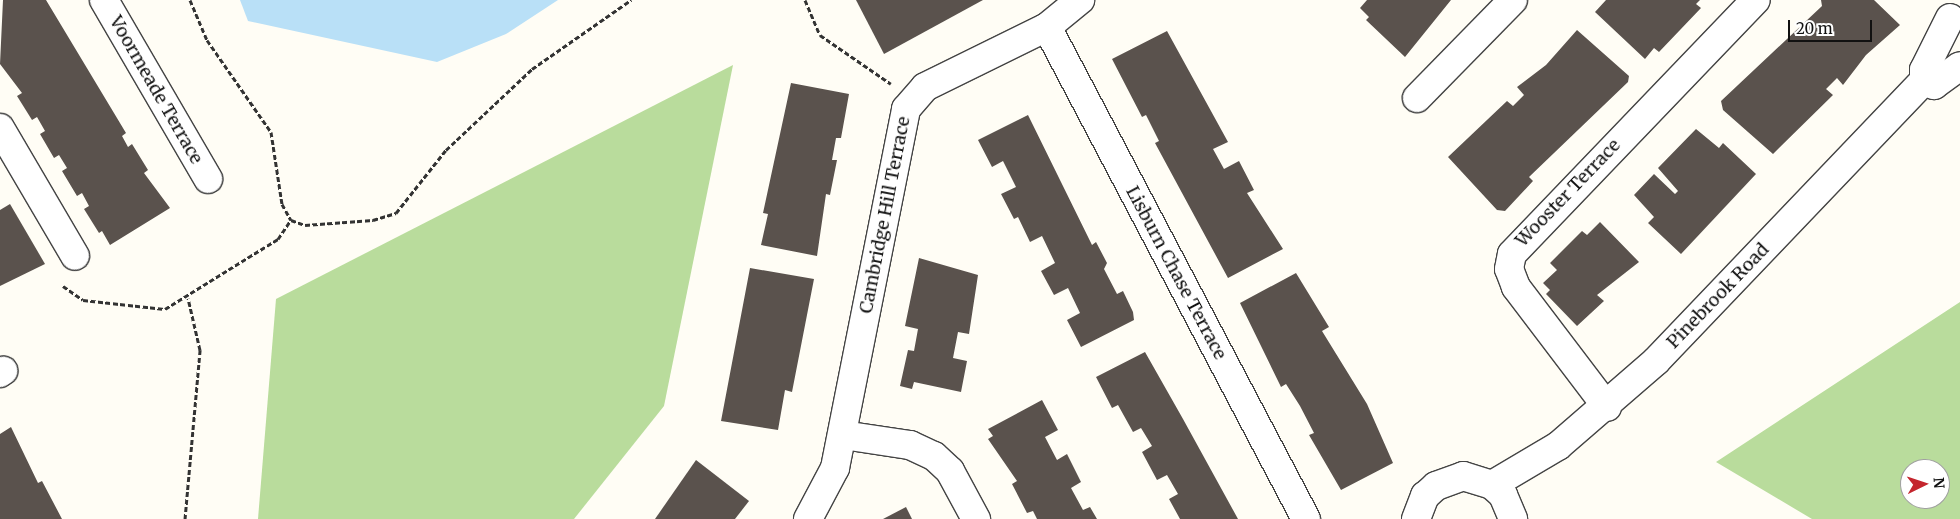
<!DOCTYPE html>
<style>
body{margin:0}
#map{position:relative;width:1960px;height:519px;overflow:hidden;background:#fffdf5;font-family:Merriweather,serif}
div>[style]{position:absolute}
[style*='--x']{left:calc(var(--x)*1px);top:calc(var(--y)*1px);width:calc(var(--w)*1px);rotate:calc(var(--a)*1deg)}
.forest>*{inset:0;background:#b9dc9c}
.water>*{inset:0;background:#b9e0f7}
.building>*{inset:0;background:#5a524d}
.path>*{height:3px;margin-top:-1.5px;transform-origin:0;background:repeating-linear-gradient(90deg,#333 0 5px,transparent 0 7.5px)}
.roads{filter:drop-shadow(1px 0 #444) drop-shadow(-1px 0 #444) drop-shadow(0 1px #444) drop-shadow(0 -1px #444)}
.street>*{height:28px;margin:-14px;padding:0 14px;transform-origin:14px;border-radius:14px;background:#fff}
span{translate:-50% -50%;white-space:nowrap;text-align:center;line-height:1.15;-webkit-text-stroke:5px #fff;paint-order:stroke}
.street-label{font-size:18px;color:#111}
.north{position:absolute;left:1900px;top:459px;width:50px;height:50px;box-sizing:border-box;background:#fff;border:1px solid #a0a0a0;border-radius:50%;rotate:86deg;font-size:14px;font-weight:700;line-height:20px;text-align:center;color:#111}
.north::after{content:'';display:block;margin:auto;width:18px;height:22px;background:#c4262e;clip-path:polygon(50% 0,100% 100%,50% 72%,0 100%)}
.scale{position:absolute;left:1788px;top:20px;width:84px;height:22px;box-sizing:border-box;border:2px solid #111;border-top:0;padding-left:6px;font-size:15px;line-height:18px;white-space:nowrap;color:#111;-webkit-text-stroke:4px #fff;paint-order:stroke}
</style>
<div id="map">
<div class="forest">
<i style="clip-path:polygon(733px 65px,664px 406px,574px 519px,258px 519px,276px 299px)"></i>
<i style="clip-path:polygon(evenodd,1960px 302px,1960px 519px,1812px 519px,1716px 462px,1960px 302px,1910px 469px,1940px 469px,1940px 499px,1910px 499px,1910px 469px)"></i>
</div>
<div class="water">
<i style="clip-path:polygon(240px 0,558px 0,506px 34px,437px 62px,248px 21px)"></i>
</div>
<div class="building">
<i style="clip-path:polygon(3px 0,46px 0,126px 133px,122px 136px,128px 147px,132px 144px,148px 170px,144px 173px,170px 208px,110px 245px,102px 231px,99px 233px,84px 209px,89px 206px,82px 193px,77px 196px,62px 171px,67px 168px,59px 155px,54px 158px,40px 134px,45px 131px,37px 117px,32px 120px,17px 96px,22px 93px,0 64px)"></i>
<i style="clip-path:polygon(856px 0,983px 0,884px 54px)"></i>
<i style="clip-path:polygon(1367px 0,1451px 0,1405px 57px,1366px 20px,1369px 17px,1360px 8px)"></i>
<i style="clip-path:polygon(1606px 0,1700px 0,1696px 4px,1701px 8px,1659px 52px,1654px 48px,1645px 59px,1595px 12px)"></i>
<i style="clip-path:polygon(1821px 0,1874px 0,1900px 25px,1866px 55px,1843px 85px,1837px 78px,1826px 89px,1833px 95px,1773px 154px,1723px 110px,1721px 101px,1822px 6px)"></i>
<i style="clip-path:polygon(1577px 30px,1629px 76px,1628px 82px,1529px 177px,1533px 181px,1505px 211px,1497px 210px,1448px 157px,1507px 101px,1513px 106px,1524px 95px,1517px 87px,1546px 65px)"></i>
<i style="clip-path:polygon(1167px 31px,1228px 142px,1213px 149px,1224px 169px,1239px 161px,1254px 190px,1247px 193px,1283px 249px,1228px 278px,1155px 143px,1159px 141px,1146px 115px,1142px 117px,1112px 59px)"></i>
<i style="clip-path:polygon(791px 83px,849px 94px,841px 138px,836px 138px,832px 160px,837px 160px,830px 195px,826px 194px,817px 256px,761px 245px,768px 214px,763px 213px)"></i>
<i style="clip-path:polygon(1028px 115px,1092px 245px,1096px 242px,1107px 263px,1104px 269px,1117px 294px,1123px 291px,1133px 312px,1134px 320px,1081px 347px,1067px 320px,1080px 313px,1068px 288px,1054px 295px,1041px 271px,1055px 263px,1042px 236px,1030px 242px,1018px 217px,1014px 219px,1001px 194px,1016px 187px,1003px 161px,992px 167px,978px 140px)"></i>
<i style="clip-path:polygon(1696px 129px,1719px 148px,1723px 143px,1756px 174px,1681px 254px,1648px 223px,1654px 217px,1634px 195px,1654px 174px,1675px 194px,1678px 191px,1658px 168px)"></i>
<i style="clip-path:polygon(10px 204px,45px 264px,0 286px,0 210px)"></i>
<i style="clip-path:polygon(1600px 222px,1639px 262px,1597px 295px,1604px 301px,1577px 326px,1546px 294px,1550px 290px,1543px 283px,1557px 270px,1550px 263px,1582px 231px,1587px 235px)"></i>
<i style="clip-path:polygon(919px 258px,978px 275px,969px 334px,958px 332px,953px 358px,967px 361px,961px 392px,914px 382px,912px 389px,900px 386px,908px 350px,914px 351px,918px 329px,905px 326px)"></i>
<i style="clip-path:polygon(750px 268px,814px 279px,792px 392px,785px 390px,778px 430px,721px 421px)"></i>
<i style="clip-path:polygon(1296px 273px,1329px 327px,1322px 331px,1367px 404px,1393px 463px,1341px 490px,1309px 435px,1314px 433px,1300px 406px,1286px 384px,1281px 387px,1240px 303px)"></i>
<i style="clip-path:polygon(1145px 352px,1183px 419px,1238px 519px,1180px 519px,1169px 499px,1178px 494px,1167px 475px,1157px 480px,1142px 452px,1152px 446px,1141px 428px,1133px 432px,1118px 405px,1112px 408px,1096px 377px)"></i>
<i style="clip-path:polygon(1042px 400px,1058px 430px,1045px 437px,1057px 460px,1067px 454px,1081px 482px,1071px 488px,1083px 510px,1090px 507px,1097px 519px,1037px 519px,1033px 511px,1027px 513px,1012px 484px,1017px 481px,988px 439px,993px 436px,988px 429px)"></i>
<i style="clip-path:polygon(11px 427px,38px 483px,42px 481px,62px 519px,0 519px,0 434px)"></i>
<i style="clip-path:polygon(696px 460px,749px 501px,735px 519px,655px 519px)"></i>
<i style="clip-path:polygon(906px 507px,912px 519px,883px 519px)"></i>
</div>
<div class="path">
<i style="--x:190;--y:0;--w:43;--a:67"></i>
<i style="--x:207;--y:40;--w:112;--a:55.2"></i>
<i style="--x:271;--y:132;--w:73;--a:81.3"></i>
<i style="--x:282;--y:204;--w:18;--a:61"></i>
<i style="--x:291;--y:220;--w:15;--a:20"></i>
<i style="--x:305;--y:225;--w:68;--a:-4.2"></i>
<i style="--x:373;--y:220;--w:24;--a:-17"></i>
<i style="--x:396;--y:213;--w:80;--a:-51.6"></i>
<i style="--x:446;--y:150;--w:118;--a:-43.3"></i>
<i style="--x:532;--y:69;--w:121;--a:-34.9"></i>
<i style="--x:805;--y:0;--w:38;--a:67"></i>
<i style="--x:820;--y:35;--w:86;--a:34.6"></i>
<i style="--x:63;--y:286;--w:24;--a:35"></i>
<i style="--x:83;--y:300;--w:82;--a:6.3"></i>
<i style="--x:165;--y:309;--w:133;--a:-31.8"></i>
<i style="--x:278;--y:239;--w:23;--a:-56"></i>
<i style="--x:185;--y:519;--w:170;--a:-84.9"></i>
<i style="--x:200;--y:350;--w:53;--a:-103"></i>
</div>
<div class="roads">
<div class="street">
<i style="--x:104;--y:0;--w:207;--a:59.8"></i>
<i style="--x:1047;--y:27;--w:556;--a:62.24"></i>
<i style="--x:1924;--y:81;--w:11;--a:22"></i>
<i style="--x:1934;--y:85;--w:32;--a:-36"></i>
<i style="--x:1417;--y:98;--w:137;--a:-45.6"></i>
<i style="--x:0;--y:128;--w:148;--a:59.6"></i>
<i style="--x:0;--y:373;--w:4;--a:-34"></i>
<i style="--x:1607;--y:407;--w:151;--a:-127.2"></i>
<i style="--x:1516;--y:287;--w:19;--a:-111"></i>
<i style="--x:1509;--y:269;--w:15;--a:-79"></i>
<i style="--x:1512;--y:254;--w:352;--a:-46.2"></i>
<i style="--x:843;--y:435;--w:68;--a:8.5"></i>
<i style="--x:910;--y:445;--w:26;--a:25"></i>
<i style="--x:934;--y:456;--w:22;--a:43"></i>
<i style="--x:950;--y:471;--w:55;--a:61.6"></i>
<i style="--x:1492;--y:485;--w:77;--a:-30.6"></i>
<i style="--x:1558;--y:446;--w:130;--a:-40.9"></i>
<i style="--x:1656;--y:361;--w:388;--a:-46.3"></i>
<i style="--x:1924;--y:81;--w:11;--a:-90"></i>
<i style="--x:1924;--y:70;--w:58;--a:-63.4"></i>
<i style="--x:808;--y:519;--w:58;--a:-62.1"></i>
<i style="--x:835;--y:468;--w:366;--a:-78.8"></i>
<i style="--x:906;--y:109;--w:29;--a:-49"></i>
<i style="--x:925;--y:87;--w:136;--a:-26.2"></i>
<i style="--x:1047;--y:27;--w:43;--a:-39.3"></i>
<i style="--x:1416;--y:519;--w:25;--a:-69"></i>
<i style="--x:1425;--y:496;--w:15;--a:-42"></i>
<i style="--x:1436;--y:486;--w:29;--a:-20"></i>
<i style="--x:1463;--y:476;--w:30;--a:17"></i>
<i style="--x:1492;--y:485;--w:15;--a:42"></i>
<i style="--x:1503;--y:495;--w:26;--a:67"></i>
</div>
</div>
<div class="street-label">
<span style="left:156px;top:90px;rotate:60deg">Voormeade Terrace</span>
<span style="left:1568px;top:193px;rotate:-46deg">Wooster Terrace</span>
<span style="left:885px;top:215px;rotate:-79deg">Cambridge Hill Terrace</span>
<span style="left:1176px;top:273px;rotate:62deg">Lisburn Chase Terrace</span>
<span style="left:1718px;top:296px;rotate:-46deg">Pinebrook Road</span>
</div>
<div class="north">N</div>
<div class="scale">20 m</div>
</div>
